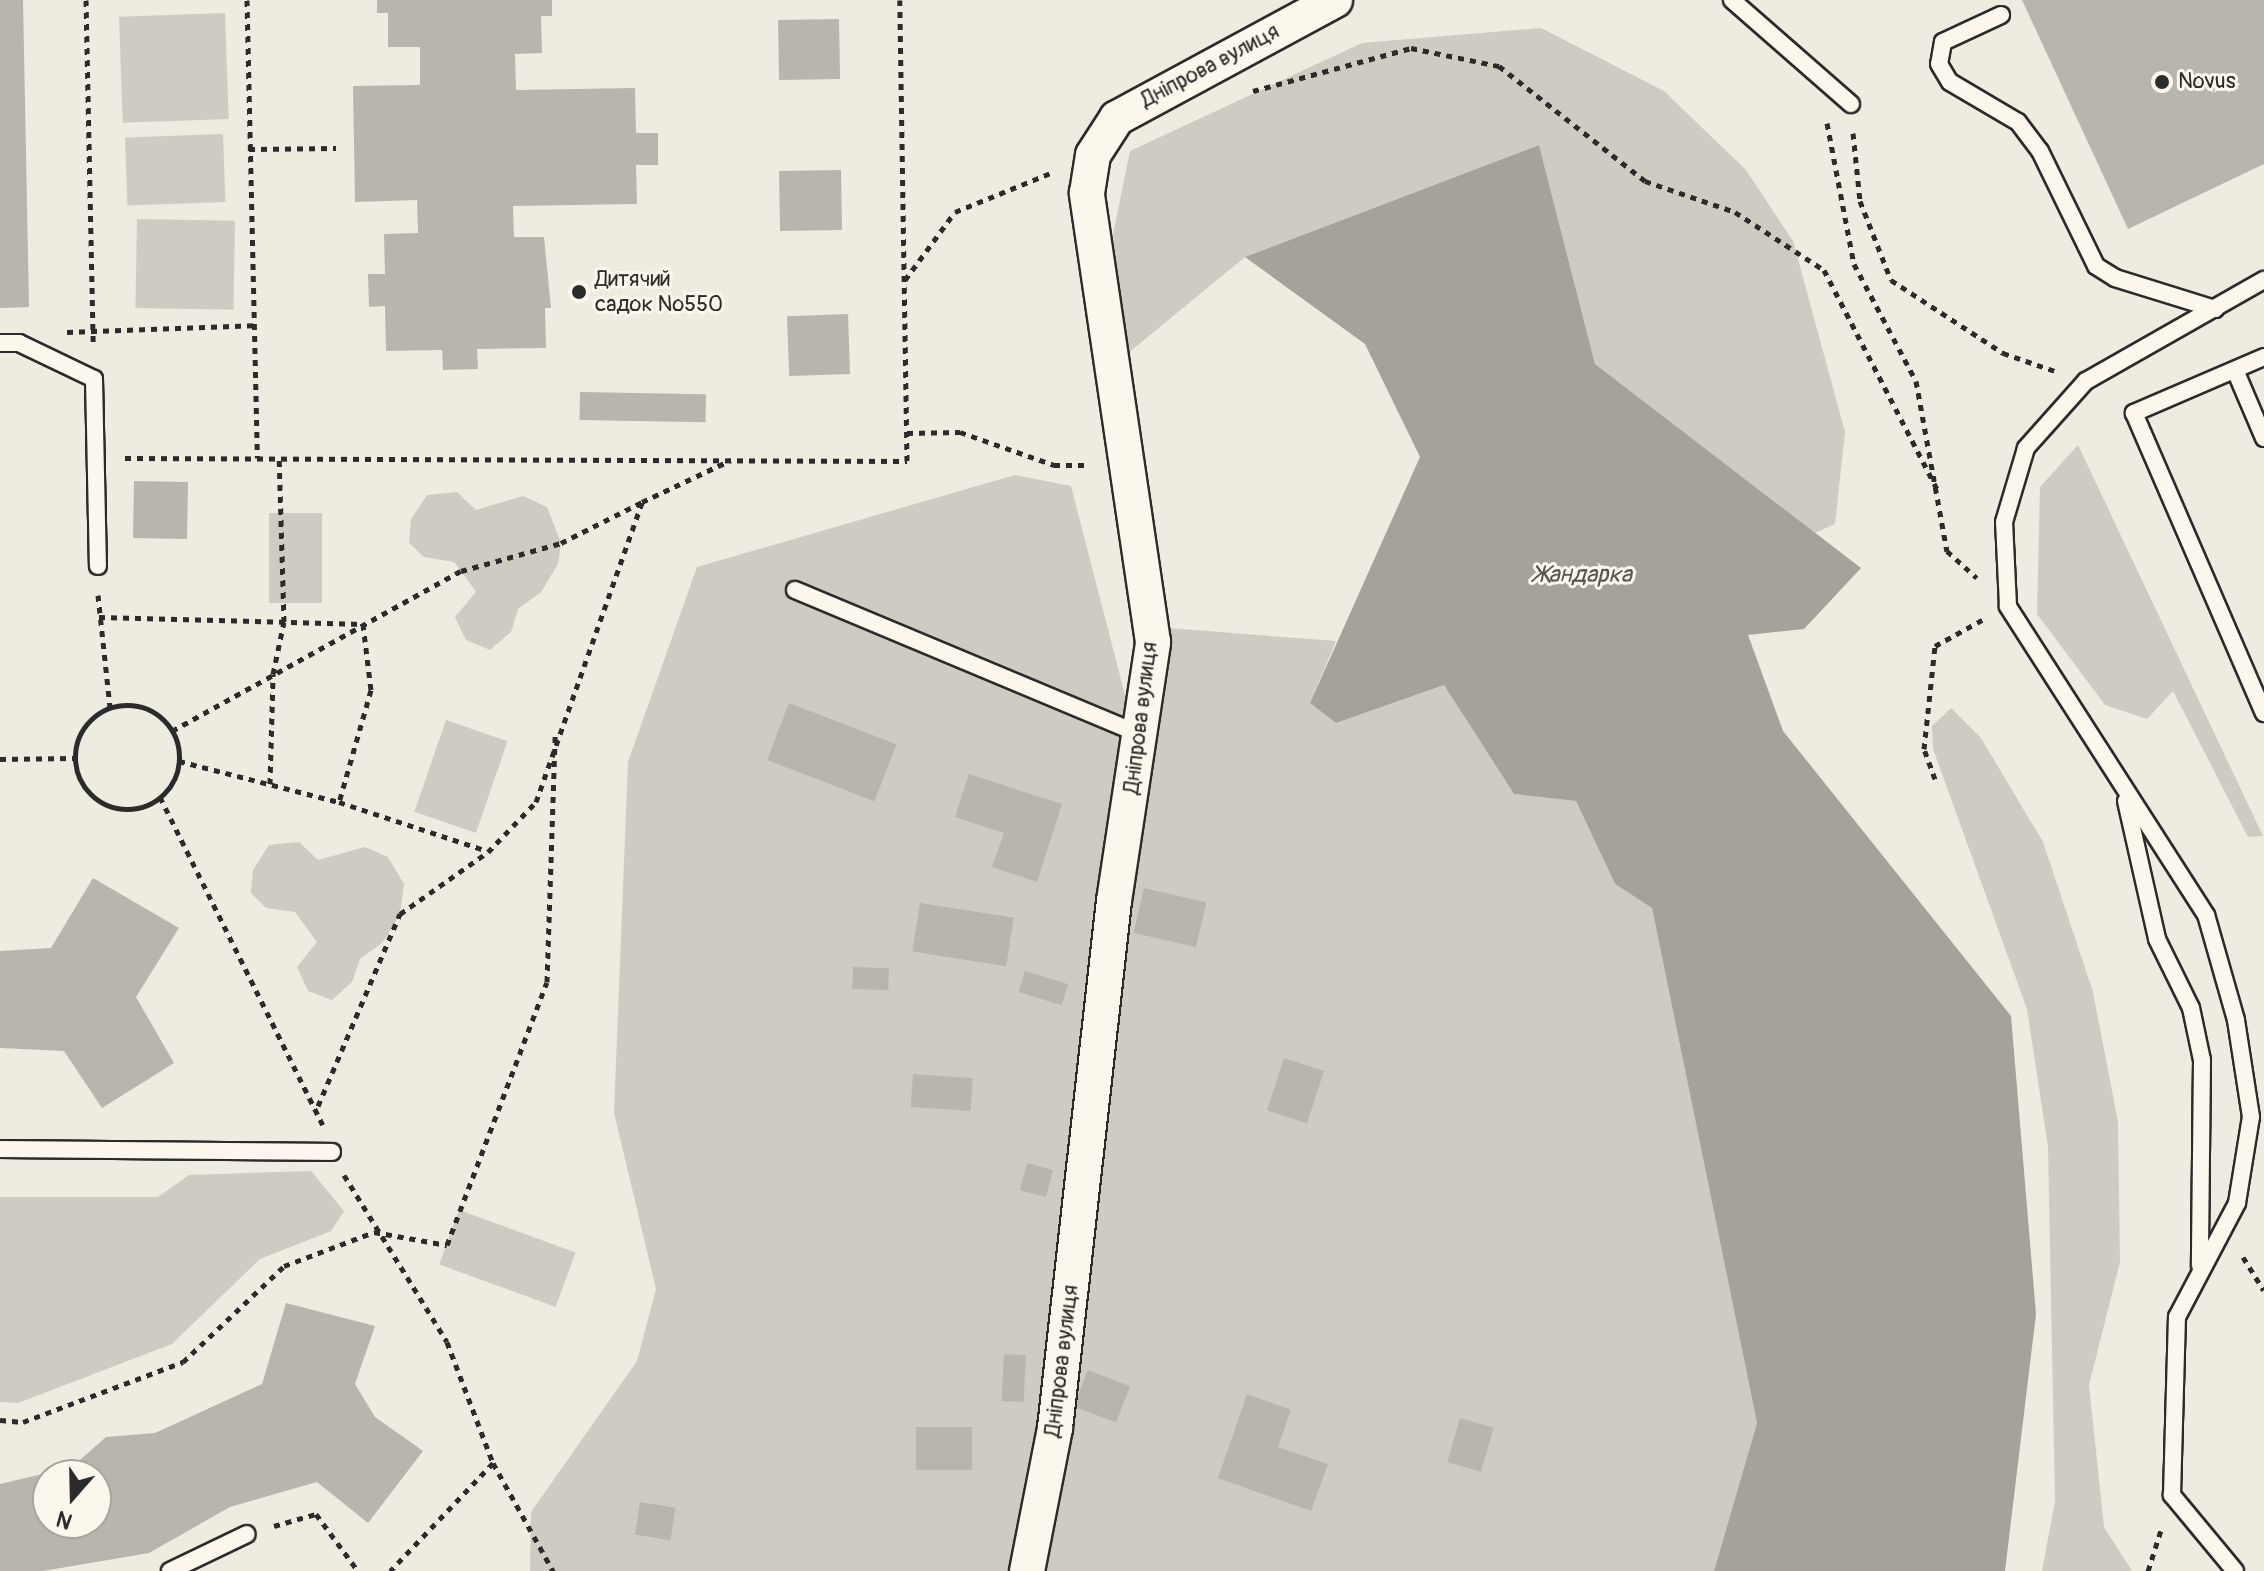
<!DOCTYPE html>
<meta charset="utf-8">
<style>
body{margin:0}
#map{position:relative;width:2264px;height:1571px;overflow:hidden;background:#eeebe0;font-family:Pangolin,sans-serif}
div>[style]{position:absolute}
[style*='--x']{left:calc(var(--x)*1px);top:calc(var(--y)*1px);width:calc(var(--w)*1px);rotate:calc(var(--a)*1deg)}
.green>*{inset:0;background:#cecbc2;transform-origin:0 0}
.water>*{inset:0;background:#a4a29a}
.building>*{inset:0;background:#b8b5ae;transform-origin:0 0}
.path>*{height:5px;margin-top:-2.5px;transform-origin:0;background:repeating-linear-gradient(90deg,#2b2b2b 0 6px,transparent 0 12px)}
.path>.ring{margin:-2.5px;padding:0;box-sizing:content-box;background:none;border:5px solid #2b2b2b;border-radius:50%}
.roads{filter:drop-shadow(2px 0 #2b2b2b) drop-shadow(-2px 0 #2b2b2b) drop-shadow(0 2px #2b2b2b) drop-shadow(0 -2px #2b2b2b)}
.lane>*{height:16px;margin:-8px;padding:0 8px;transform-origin:8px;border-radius:8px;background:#fbf7ec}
.street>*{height:34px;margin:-17px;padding:0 17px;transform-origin:17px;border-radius:17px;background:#fbf7ec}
.dots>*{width:22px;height:22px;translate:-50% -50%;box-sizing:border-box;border:4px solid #fbf7ec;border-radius:50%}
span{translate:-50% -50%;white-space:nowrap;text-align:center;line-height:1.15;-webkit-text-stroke:6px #fbf7ec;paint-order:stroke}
.street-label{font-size:22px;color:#2b2b2b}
.poi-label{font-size:22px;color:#2b2b2b}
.left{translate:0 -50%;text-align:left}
.water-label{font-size:24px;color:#555552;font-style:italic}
.north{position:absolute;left:32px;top:1459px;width:80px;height:80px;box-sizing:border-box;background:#fbf7ec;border:2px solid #a8a59f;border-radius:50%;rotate:200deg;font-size:22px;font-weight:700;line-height:32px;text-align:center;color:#2b2b2b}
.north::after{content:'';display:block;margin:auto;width:28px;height:36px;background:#2b2b2b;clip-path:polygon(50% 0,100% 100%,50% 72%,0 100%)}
</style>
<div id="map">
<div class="green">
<i style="left:225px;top:13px;width:106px;height:106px;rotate:88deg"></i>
<i style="clip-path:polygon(1541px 28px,1664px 91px,1746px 170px,1793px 241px,1845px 432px,1835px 524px,1815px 533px,1595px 364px,1539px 145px,1245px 257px,1127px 354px,1113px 234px,1130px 151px,1362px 43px)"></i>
<i style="left:223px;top:134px;width:68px;height:98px;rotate:88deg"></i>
<i style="left:137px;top:219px;width:98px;height:89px;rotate:1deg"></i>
<i style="clip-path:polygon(2078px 445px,2263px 836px,2248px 837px,2173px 691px,2147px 719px,2105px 705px,2037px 614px,2040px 487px)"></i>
<i style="clip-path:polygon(1015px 475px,1071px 486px,1142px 761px,1154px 767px,1168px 628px,1336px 641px,1310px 703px,1336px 723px,1444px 685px,1514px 794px,1576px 801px,1615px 884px,1652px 908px,1757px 1423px,1714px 1571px,530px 1571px,531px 1512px,637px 1361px,656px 1289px,614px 1113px,628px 762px,697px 567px)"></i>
<i style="clip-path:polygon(457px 492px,476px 510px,523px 496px,547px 507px,561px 543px,558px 564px,541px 592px,518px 609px,511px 632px,490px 650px,466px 640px,455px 617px,476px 592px,461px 571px,454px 562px,424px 557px,409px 543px,411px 519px,427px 495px)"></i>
<i style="left:269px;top:513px;width:53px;height:90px"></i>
<i style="clip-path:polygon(1951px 708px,1981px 738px,2043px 842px,2093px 992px,2118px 1122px,2120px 1262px,2089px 1385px,2104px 1527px,2132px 1571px,2042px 1571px,2055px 1501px,2048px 1147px,2027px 1009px,1933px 749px,1932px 726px)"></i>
<i style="left:446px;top:720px;width:65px;height:97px;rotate:19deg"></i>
<i style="clip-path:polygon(299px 842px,318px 860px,365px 847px,388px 857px,404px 884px,400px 914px,383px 942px,360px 959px,352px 982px,332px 1000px,308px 991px,297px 967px,317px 942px,295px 912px,266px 908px,251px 893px,253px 870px,269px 845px)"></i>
<i style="clip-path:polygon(311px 1171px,344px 1211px,331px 1231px,260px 1259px,172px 1344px,18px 1403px,0 1402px,0 1197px,158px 1197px,189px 1175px)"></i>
<i style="left:459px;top:1210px;width:124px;height:58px;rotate:20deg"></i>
</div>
<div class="water">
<i style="clip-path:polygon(1539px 145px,1595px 364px,1861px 568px,1804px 629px,1748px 635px,1783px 731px,2011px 1016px,2036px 1314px,2005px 1571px,1714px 1571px,1757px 1423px,1652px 908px,1615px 884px,1576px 801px,1514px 794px,1444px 685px,1336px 723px,1310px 703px,1420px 457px,1365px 344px,1245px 257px)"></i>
</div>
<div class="building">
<i style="clip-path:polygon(0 0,23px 0,29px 307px,0 308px)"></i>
<i style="clip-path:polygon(377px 0,552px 0,552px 16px,541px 16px,542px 53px,515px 54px,516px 90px,635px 88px,636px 133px,658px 133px,658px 165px,636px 165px,637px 204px,513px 206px,514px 237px,544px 237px,551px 308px,545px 308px,546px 348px,477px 349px,478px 369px,443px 370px,442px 350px,386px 351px,385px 306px,369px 307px,368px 274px,385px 274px,384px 234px,418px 233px,417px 200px,355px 202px,353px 86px,420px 85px,420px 47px,388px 47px,388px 13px,377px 13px)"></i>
<i style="clip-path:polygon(2022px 0,2264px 0,2264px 164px,2128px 229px)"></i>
<i style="left:839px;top:19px;width:60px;height:61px;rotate:89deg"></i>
<i style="left:841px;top:170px;width:60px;height:62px;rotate:89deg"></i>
<i style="left:848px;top:314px;width:60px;height:61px;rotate:88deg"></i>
<i style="left:580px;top:392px;width:126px;height:28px;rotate:1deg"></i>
<i style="left:134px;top:481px;width:54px;height:57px;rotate:1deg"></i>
<i style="left:789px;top:703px;width:115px;height:61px;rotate:21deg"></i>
<i style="clip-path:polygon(969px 774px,1062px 804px,1037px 882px,992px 867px,1004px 833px,955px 817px)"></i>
<i style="clip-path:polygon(93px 878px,179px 928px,136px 997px,174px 1063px,102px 1108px,64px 1051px,0 1048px,0 951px,51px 948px)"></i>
<i style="left:1144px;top:888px;width:64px;height:46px;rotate:13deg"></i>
<i style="left:920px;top:903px;width:95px;height:49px;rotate:9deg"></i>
<i style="left:853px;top:967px;width:36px;height:22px;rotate:2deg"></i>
<i style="left:1025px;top:971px;width:45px;height:22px;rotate:17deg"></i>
<i style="left:1284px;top:1058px;width:42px;height:55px;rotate:18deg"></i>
<i style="left:913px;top:1074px;width:60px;height:33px;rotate:4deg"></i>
<i style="left:1027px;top:1163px;width:27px;height:28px;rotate:15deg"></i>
<i style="clip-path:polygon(evenodd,286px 1303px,375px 1326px,355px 1384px,375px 1417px,423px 1451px,368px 1523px,317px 1482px,230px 1507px,149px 1553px,43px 1571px,0 1571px,0 1484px,72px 1467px,106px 1437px,155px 1433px,262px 1384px,286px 1303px,48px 1475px,96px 1475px,96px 1523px,48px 1523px,48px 1475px)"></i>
<i style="left:1004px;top:1354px;width:22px;height:47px;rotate:3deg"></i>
<i style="left:1088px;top:1370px;width:45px;height:39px;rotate:21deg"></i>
<i style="clip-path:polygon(1247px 1394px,1291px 1410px,1278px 1447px,1328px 1464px,1311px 1511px,1218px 1478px)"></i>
<i style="left:1460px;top:1418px;width:35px;height:46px;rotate:16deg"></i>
<i style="left:916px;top:1427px;width:56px;height:43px"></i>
<i style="left:640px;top:1502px;width:36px;height:33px;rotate:9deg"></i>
</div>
<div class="path">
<i style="--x:86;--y:0;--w:346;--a:88.8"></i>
<i style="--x:247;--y:0;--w:458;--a:88.7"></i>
<i style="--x:1253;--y:91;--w:164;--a:-15.2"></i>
<i style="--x:1411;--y:48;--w:90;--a:11.6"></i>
<i style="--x:1499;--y:66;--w:186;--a:38.2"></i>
<i style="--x:1645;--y:181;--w:95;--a:19"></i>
<i style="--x:1735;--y:212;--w:106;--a:33.1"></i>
<i style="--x:1824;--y:270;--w:246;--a:62.7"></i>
<i style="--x:1827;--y:123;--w:144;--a:79.2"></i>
<i style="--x:1854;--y:264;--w:132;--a:62.1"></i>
<i style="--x:1916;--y:381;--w:173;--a:79.7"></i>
<i style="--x:1947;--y:551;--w:40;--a:42"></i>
<i style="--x:1853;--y:133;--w:68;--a:84.1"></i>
<i style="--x:1860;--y:201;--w:85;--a:68.6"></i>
<i style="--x:1891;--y:280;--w:134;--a:33.1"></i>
<i style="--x:2003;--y:353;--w:55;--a:19.1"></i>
<i style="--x:249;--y:149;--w:87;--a:-0.7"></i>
<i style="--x:905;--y:280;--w:84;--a:-53.7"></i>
<i style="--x:955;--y:212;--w:106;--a:-22.2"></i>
<i style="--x:67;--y:332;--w:187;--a:-2.1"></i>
<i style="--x:907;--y:433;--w:53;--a:-1.1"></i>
<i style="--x:960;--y:432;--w:100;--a:19.3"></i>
<i style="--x:1054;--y:465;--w:34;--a:0"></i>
<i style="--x:125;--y:458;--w:782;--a:0.22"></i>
<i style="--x:907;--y:461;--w:461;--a:-90.9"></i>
<i style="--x:98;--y:595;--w:114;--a:83.9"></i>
<i style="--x:99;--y:617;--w:264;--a:1.5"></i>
<i style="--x:363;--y:624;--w:66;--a:83.1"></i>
<i style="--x:371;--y:690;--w:116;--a:105.9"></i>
<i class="ring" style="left:75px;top:705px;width:99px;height:99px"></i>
<i style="--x:172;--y:731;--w:330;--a:-29"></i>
<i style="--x:461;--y:571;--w:104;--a:-15.6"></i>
<i style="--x:561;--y:543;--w:91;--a:-26.8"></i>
<i style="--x:0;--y:759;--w:74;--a:-0.8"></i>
<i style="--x:179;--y:761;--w:165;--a:14.4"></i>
<i style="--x:339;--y:802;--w:156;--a:18.3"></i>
<i style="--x:1935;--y:779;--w:32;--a:-110"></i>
<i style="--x:1924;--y:749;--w:104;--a:-83.9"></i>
<i style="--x:1935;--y:646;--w:56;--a:-28.9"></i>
<i style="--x:270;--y:784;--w:110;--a:-88.4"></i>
<i style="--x:273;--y:674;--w:53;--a:-78.1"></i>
<i style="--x:284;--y:622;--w:164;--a:-91.7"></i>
<i style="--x:160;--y:797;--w:366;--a:63.6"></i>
<i style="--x:318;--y:1106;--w:209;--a:-66.9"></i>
<i style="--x:400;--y:914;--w:108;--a:-35.2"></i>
<i style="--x:488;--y:852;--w:69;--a:-46.2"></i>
<i style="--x:536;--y:802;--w:318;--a:-70.5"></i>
<i style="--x:642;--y:502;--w:98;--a:-25.3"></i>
<i style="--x:344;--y:1175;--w:196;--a:58.3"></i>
<i style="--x:447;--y:1342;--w:129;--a:69.2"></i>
<i style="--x:493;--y:1463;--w:149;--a:133.6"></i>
<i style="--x:2243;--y:1257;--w:39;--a:58"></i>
<i style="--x:0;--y:1420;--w:23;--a:5"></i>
<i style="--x:23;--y:1422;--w:171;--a:-20.6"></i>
<i style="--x:183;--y:1362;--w:139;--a:-43.5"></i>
<i style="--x:284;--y:1266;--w:96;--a:-20.7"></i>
<i style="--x:374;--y:1232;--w:74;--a:10.1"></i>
<i style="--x:447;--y:1245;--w:281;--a:-69.2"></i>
<i style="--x:547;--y:982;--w:246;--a:-88.1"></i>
<i style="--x:493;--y:1463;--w:124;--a:60.9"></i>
<i style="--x:274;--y:1526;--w:44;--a:-15.9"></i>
<i style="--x:316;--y:1514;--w:71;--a:53.6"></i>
<i style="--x:2148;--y:1571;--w:43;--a:-72.4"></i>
</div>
<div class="roads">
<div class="lane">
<i style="--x:1732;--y:0;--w:158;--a:41.2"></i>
<i style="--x:2001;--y:15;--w:64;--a:155"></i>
<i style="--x:1943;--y:42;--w:22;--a:100"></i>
<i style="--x:1939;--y:64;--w:21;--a:59"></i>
<i style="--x:1950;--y:82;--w:79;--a:30.5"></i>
<i style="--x:2018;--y:122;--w:36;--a:53"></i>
<i style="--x:2040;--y:151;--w:128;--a:64"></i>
<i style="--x:2096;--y:266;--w:22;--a:32"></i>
<i style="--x:2115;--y:278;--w:105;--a:17.2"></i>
<i style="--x:0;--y:343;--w:19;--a:0"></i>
<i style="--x:19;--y:343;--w:83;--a:25.6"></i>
<i style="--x:94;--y:379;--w:187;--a:88.8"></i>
<i style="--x:2264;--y:357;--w:142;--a:156.7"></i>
<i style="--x:2134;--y:413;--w:327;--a:66.6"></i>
<i style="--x:2235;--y:370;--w:74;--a:66.9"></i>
<i style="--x:795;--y:590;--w:374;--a:22.7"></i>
<i style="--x:2126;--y:801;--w:141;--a:77.3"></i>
<i style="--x:2157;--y:939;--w:77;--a:63.8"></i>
<i style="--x:2191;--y:1008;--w:53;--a:78.1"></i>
<i style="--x:2202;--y:1060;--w:205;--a:90.6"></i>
<i style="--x:0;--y:1149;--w:332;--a:0.5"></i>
<i style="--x:170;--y:1571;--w:85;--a:-25.7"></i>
<i style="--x:2235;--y:1571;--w:99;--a:-129.7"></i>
<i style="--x:2172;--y:1495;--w:178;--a:-88.4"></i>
<i style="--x:2177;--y:1317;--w:129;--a:-62.2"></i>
<i style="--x:2237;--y:1203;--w:87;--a:-80.8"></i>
<i style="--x:2251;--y:1117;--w:98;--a:-98.8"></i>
<i style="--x:2236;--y:1020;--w:109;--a:-105.9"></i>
<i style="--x:2206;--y:915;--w:367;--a:-122.7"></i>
<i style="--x:2008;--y:606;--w:84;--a:-92.7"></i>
<i style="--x:2004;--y:522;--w:77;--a:-73.4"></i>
<i style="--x:2026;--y:448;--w:90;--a:-48.2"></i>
<i style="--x:2086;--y:381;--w:205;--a:-29.6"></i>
</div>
<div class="street">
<i style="--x:1027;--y:1571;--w:146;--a:-78.9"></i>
<i style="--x:1055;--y:1428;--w:530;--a:-83.61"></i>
<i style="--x:1114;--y:901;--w:262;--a:-81.4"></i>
<i style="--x:1153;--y:642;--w:454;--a:-98.4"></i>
<i style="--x:1087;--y:193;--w:38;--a:-81"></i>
<i style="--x:1093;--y:155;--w:44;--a:-57"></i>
<i style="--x:1117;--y:118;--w:248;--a:-28.4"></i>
</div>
</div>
<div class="dots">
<i style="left:2162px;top:82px;background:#2b2b2b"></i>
<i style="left:579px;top:292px;background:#2b2b2b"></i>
</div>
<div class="street-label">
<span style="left:1210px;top:66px;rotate:-28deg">Дніпрова вулиця</span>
<span style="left:1141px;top:718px;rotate:-83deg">Дніпрова вулиця</span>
<span style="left:1062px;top:1361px;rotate:-83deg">Дніпрова вулиця</span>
</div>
<div class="poi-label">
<span class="left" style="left:2178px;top:82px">Novus</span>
<span class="left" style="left:595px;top:292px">Дитячий<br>садок №550</span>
</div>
<div class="water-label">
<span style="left:1583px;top:575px">Жандарка</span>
</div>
<div class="north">N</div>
</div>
